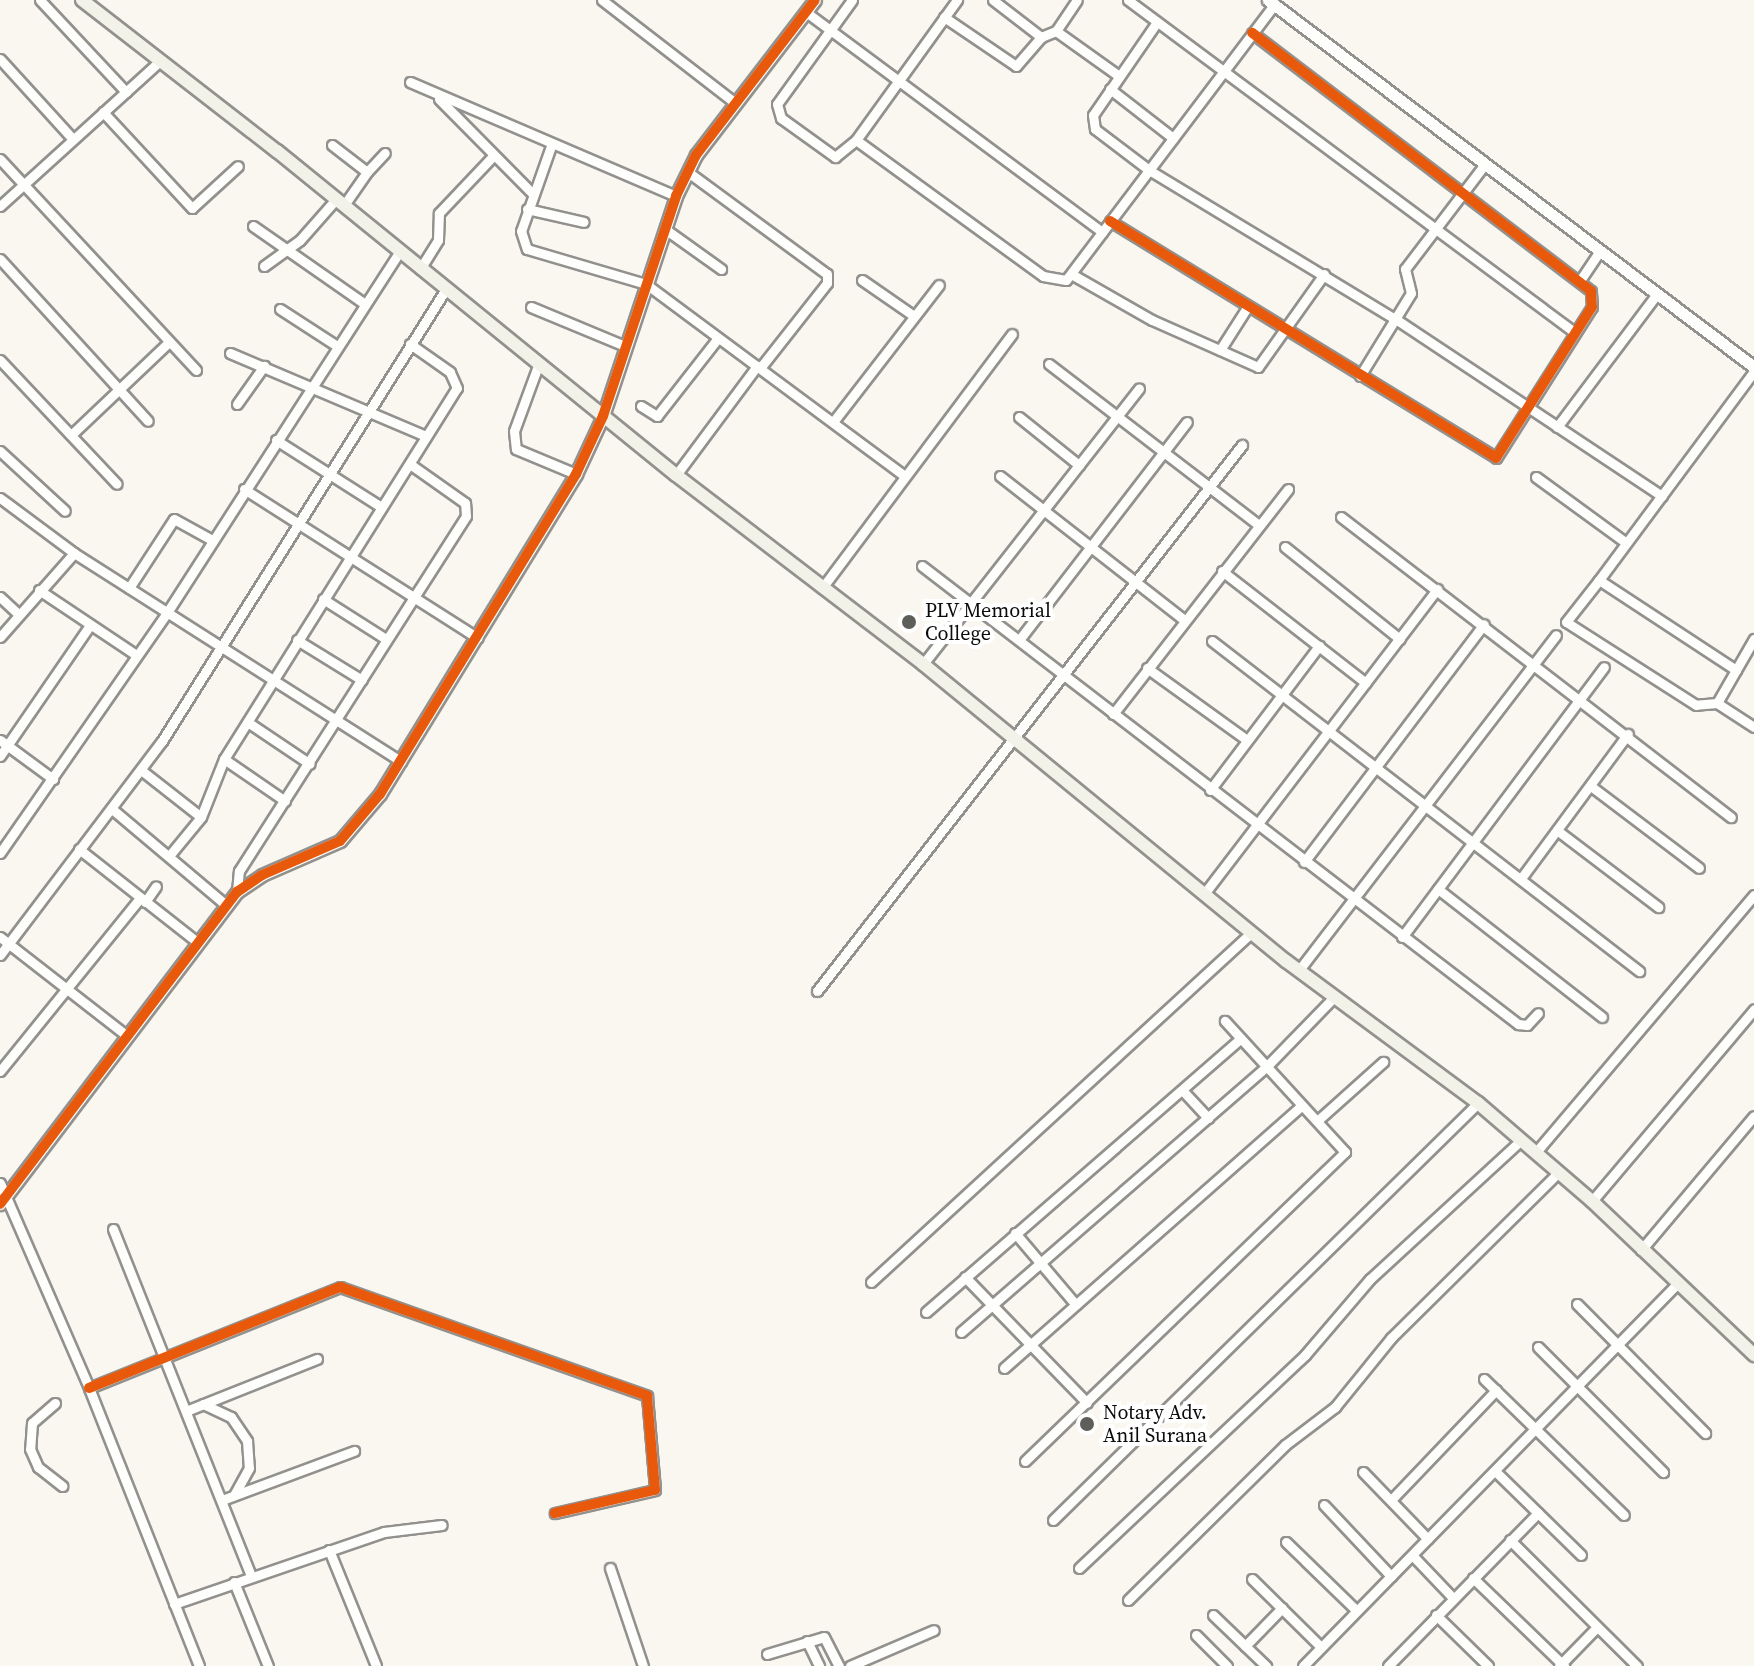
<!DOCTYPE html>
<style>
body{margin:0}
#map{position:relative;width:1754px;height:1666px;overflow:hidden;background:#f9f7ef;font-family:"Source Serif 4",serif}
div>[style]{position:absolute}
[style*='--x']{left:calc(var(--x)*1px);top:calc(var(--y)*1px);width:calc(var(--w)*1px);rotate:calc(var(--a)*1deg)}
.roads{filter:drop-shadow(2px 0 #92918e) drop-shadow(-2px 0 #92918e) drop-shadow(0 2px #92918e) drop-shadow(0 -2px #92918e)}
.minor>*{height:9px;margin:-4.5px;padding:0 4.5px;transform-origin:4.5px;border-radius:4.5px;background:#fefefd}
.tertiary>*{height:11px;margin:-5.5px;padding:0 5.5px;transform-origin:5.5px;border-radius:5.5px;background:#fefefd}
.secondary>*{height:12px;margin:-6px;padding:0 6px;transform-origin:6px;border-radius:6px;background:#f3f2e8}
.cycleway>*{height:10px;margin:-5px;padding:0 5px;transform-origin:5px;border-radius:5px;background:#e8590c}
.dots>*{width:22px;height:22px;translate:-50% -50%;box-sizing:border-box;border:4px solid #fff;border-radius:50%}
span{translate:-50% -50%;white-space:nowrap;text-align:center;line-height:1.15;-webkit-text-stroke:8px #fff;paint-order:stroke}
.poi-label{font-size:20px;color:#0b0b0b}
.left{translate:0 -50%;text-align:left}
</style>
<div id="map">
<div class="roads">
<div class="minor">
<i style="--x:40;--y:0;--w:126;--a:46.9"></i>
<i style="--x:602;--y:0;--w:167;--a:37.7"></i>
<i style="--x:852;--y:0;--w:128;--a:125.8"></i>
<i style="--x:777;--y:104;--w:15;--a:74"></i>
<i style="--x:781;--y:118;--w:67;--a:35.8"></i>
<i style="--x:835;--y:157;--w:27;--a:-39"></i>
<i style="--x:856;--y:140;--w:173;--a:-54.2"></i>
<i style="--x:993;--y:0;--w:61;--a:37.6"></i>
<i style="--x:1128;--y:0;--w:556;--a:36.66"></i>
<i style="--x:806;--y:12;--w:369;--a:36.6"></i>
<i style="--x:944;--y:17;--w:87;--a:34.2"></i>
<i style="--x:1016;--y:66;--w:38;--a:-49"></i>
<i style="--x:1041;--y:37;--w:16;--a:-22"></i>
<i style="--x:1056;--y:31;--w:37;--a:-56"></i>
<i style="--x:1157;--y:22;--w:113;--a:124.5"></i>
<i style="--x:1093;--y:115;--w:14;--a:82"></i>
<i style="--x:1095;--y:129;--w:68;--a:37.2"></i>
<i style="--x:1149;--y:170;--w:290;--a:31.2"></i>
<i style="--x:1397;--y:320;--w:318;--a:33.6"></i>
<i style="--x:1056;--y:31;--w:77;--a:35.5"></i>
<i style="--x:0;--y:59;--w:107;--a:47.7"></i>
<i style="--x:410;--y:82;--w:289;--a:23.2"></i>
<i style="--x:1110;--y:89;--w:80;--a:37.9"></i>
<i style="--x:439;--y:99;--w:132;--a:45.3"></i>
<i style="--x:103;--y:112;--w:131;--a:47.2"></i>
<i style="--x:192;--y:208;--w:62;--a:-42.4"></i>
<i style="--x:856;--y:140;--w:231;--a:36"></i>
<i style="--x:1043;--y:276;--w:23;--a:10"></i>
<i style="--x:1066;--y:280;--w:345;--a:-52.9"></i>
<i style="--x:332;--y:145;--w:44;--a:37.6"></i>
<i style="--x:367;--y:172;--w:40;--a:124.9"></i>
<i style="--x:551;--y:146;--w:90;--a:109.4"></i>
<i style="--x:521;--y:231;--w:19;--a:72"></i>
<i style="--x:527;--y:249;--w:124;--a:16.4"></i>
<i style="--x:646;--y:284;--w:322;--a:36.6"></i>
<i style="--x:0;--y:159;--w:288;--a:47.1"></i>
<i style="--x:367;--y:172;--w:26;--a:-47"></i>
<i style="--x:688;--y:172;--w:172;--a:36.3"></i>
<i style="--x:827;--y:274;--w:9;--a:90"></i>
<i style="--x:827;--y:283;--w:108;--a:128.2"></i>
<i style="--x:0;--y:206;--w:216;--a:-42.2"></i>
<i style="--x:527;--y:209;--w:58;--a:12.8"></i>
<i style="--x:1110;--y:221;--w:453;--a:31.5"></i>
<i style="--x:1496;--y:458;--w:179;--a:-57.6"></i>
<i style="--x:1592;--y:307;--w:16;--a:-94"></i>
<i style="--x:1591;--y:291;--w:426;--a:-142.7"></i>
<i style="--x:253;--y:226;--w:136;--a:34.9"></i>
<i style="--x:665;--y:229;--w:69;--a:35.5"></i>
<i style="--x:0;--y:259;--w:219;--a:47.6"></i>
<i style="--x:264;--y:266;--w:44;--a:-35.8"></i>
<i style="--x:300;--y:240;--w:55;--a:-48.7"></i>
<i style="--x:420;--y:269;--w:34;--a:-58"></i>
<i style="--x:438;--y:240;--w:27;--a:-88"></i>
<i style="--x:439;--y:213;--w:79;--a:-46.5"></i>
<i style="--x:1073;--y:275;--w:91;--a:29.7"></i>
<i style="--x:1152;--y:320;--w:116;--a:23.9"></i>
<i style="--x:1258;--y:367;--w:114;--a:-54.6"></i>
<i style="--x:1581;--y:279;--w:34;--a:-56"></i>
<i style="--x:862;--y:280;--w:63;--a:34.7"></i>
<i style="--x:531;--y:307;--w:102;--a:22.5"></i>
<i style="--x:280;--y:309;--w:68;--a:33"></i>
<i style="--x:1220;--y:350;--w:52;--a:-57.5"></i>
<i style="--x:230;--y:353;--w:213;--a:23"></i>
<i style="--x:0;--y:360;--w:170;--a:46.7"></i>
<i style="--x:539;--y:363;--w:72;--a:110.2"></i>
<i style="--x:514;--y:431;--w:18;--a:84"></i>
<i style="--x:516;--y:449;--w:65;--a:22.6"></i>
<i style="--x:1049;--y:364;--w:265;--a:37.5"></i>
<i style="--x:1360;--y:376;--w:97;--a:-58.4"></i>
<i style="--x:1411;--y:293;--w:25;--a:-104"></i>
<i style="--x:1405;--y:269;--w:132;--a:-52.7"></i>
<i style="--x:237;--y:404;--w:47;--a:-54.6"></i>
<i style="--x:641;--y:406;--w:19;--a:32"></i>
<i style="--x:657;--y:416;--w:99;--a:-52"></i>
<i style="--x:1019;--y:417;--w:77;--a:38.7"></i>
<i style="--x:833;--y:422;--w:173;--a:-52.3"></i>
<i style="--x:1557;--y:427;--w:166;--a:-53.1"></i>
<i style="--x:71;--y:435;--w:135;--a:-43.5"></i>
<i style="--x:276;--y:440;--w:125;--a:32.5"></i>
<i style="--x:0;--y:451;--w:88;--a:42.7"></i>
<i style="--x:676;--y:475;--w:136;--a:-53.4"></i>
<i style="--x:1000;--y:476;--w:232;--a:38"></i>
<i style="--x:1536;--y:477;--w:110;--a:36.1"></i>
<i style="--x:244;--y:489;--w:277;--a:32.5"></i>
<i style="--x:0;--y:498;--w:92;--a:36.6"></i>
<i style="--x:74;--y:553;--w:388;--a:32.5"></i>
<i style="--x:1341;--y:517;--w:492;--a:37.6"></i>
<i style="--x:1285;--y:547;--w:147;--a:38.7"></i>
<i style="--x:922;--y:566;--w:752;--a:37.54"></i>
<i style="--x:1518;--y:1024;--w:9;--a:6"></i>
<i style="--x:1527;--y:1025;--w:16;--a:-47"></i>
<i style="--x:1222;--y:571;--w:182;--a:37.9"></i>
<i style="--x:1599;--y:580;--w:260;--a:-53.4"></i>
<i style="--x:129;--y:588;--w:82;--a:-56.9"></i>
<i style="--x:174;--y:519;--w:43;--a:28.9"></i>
<i style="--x:822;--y:588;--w:317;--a:-53.2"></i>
<i style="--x:39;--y:590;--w:117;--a:33.8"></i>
<i style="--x:0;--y:597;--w:25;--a:43"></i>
<i style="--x:323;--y:599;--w:75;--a:32.4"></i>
<i style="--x:0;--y:637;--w:112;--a:-48.6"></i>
<i style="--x:297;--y:640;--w:76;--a:31.6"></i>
<i style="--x:1019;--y:640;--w:275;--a:-52.4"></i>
<i style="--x:1212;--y:641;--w:540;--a:37.7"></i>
<i style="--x:923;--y:664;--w:350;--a:-51.9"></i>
<i style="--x:1147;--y:668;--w:123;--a:35.8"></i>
<i style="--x:1736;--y:670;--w:36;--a:-60"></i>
<i style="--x:1717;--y:703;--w:21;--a:175"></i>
<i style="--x:1696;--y:705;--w:154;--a:-147.4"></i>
<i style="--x:1566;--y:622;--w:53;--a:-51.8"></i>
<i style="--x:1599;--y:580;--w:164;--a:33.3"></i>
<i style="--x:1736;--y:670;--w:38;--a:120"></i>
<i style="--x:1717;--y:703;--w:44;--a:33"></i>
<i style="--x:1113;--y:714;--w:285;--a:-52.1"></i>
<i style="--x:249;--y:723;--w:73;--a:33.9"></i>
<i style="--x:0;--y:740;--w:66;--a:36.3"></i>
<i style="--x:0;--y:756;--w:159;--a:-55.5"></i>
<i style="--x:224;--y:759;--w:74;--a:34.5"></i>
<i style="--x:141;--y:770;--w:76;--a:38.1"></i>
<i style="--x:1592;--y:787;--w:134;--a:37.1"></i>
<i style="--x:1210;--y:790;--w:181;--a:-52.9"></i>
<i style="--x:112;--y:809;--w:149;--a:40.1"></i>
<i style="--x:1558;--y:831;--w:126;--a:37.2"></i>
<i style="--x:79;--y:849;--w:150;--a:38.2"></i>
<i style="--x:0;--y:853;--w:295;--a:-55.2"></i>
<i style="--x:168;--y:611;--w:426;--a:-57.2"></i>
<i style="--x:169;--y:856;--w:50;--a:-50.6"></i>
<i style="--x:201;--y:817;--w:62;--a:-68.4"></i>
<i style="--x:224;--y:759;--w:438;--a:-57.9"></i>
<i style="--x:457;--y:388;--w:17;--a:-114"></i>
<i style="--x:450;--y:372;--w:49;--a:-145"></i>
<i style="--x:1304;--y:862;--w:298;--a:-52.9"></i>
<i style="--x:1522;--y:877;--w:178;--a:-53.5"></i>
<i style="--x:1438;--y:889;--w:208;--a:38"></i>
<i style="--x:237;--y:892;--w:21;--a:-85"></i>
<i style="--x:239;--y:871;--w:421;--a:-57.4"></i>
<i style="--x:466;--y:516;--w:13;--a:-94"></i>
<i style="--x:465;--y:503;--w:67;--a:-144.7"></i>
<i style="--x:1204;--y:894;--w:384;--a:-52.6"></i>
<i style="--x:145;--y:902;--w:19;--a:-55"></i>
<i style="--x:0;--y:937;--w:160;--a:37.9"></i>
<i style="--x:1402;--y:937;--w:337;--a:-53.2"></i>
<i style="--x:0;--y:955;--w:268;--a:-52.9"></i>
<i style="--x:162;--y:741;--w:534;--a:-57.86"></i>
<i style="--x:1299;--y:970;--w:422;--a:-52.5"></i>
<i style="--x:817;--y:991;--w:692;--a:-52.1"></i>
<i style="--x:0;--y:1071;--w:223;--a:-51"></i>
<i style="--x:1183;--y:1091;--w:37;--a:47"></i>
<i style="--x:1317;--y:1121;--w:89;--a:-41.8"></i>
<i style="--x:1536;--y:1152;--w:337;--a:-49.7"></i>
<i style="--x:0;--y:1183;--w:223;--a:66.5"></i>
<i style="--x:89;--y:1388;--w:299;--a:68.4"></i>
<i style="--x:1592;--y:1201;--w:251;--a:-49.8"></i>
<i style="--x:113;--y:1229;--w:373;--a:68.3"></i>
<i style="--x:1015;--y:1233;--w:94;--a:49.7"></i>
<i style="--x:1641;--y:1250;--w:175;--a:-49.9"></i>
<i style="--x:965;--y:1277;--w:175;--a:45.9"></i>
<i style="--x:871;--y:1282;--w:516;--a:-42.57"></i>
<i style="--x:1577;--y:1304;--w:182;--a:45.2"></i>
<i style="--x:926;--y:1312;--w:417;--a:-41"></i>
<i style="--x:961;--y:1332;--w:405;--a:-41"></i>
<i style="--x:1267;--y:1066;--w:96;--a:-45.8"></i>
<i style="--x:1538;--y:1347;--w:177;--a:45"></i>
<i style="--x:1004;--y:1368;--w:397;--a:-41.4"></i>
<i style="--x:1484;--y:1379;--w:195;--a:44.2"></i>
<i style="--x:89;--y:1388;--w:271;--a:-21.9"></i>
<i style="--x:340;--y:1287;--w:326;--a:19.5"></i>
<i style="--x:647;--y:1396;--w:94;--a:85.1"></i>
<i style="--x:655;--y:1490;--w:103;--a:167"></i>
<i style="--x:55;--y:1403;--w:30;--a:139"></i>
<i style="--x:32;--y:1423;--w:26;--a:94"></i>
<i style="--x:30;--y:1449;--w:20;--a:66"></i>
<i style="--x:38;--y:1467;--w:31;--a:38"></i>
<i style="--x:203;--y:1404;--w:31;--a:25"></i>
<i style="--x:231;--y:1417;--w:29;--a:56"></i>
<i style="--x:247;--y:1441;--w:27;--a:86"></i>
<i style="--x:249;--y:1468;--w:31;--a:119"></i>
<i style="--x:186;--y:1411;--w:141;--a:-21.7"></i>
<i style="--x:1025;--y:1461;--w:445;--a:-44"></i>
<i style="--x:1345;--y:1152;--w:178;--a:-132.5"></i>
<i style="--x:1363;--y:1472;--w:93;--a:45.9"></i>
<i style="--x:222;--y:1500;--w:141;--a:-20.4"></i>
<i style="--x:1391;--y:1500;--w:152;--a:-46.3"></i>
<i style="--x:1324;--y:1505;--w:98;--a:46.7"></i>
<i style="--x:1538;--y:1513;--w:60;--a:44.3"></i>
<i style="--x:1053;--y:1520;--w:595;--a:-44.46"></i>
<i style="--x:1510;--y:1540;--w:179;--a:44.8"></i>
<i style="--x:1286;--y:1542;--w:98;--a:44.2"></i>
<i style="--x:329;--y:1550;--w:125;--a:67.9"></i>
<i style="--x:1413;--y:1556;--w:58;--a:46.4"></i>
<i style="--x:610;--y:1568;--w:103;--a:71.4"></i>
<i style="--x:1079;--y:1568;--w:311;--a:-43.3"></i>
<i style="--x:1305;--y:1355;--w:100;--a:-49.5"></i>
<i style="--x:1370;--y:1279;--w:205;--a:-42.6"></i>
<i style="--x:1473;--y:1578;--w:127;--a:44"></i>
<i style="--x:1252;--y:1579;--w:97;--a:44.6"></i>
<i style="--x:234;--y:1582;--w:91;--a:68"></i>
<i style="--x:1128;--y:1600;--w:221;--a:-44.6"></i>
<i style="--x:1285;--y:1445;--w:63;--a:-37.2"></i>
<i style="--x:1335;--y:1407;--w:89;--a:-50.9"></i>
<i style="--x:1391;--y:1338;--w:236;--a:-44.7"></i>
<i style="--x:174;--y:1604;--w:222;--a:-18.9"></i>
<i style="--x:384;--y:1532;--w:58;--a:-6.9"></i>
<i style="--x:1213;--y:1615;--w:74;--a:43.9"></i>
<i style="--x:1436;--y:1615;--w:73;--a:44.4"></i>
<i style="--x:1196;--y:1635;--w:44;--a:45"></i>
<i style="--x:807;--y:1641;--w:28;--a:64"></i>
<i style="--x:1245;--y:1646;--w:53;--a:-45.8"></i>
<i style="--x:767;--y:1654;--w:59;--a:-16.6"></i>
<i style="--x:824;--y:1637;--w:33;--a:63"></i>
<i style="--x:850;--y:1666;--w:91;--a:-23.2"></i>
<i style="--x:1303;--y:1666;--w:535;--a:-45.61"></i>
<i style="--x:1388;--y:1666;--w:214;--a:-45.6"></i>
<i style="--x:1538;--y:1513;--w:60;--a:-135.7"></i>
<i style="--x:1559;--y:1666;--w:54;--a:-45.7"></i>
</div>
<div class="tertiary">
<i style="--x:1268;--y:0;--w:609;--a:37.06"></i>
<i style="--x:0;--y:1204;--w:392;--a:-52.8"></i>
<i style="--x:237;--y:892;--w:30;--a:-34"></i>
<i style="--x:262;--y:875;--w:85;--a:-23.6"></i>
<i style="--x:340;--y:841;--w:62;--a:-49.6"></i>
<i style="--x:380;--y:794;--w:375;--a:-58.5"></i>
<i style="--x:576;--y:474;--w:64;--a:-65"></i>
<i style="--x:603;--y:416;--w:232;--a:-71.6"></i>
<i style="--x:676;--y:196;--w:46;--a:-64"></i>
<i style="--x:696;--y:155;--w:195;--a:-52.5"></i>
</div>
<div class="secondary">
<i style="--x:82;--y:0;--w:247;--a:37.8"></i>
<i style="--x:277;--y:151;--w:514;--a:39.08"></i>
<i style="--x:676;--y:475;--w:311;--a:37.4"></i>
<i style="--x:923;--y:664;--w:469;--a:39.3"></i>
<i style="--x:1286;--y:961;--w:239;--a:36.5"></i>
<i style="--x:1478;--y:1103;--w:150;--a:40.7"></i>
<i style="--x:1592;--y:1201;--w:224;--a:43.5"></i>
</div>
</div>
<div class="cycleway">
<i style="--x:1110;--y:221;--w:453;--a:31.5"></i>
<i style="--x:1496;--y:458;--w:179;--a:-57.6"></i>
<i style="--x:1592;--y:307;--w:16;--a:-94"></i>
<i style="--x:1591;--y:291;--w:426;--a:-142.7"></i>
<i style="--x:0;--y:1204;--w:392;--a:-52.8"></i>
<i style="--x:237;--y:892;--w:30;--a:-34"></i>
<i style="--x:262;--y:875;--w:85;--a:-23.6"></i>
<i style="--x:340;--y:841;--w:62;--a:-49.6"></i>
<i style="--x:380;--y:794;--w:375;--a:-58.5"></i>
<i style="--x:576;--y:474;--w:64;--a:-65"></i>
<i style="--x:603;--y:416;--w:232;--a:-71.6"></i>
<i style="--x:676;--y:196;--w:46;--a:-64"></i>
<i style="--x:696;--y:155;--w:195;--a:-52.5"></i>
<i style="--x:89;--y:1388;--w:271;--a:-21.9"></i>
<i style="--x:340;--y:1287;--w:326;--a:19.5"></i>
<i style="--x:647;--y:1396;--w:94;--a:85.1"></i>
<i style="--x:655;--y:1490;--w:103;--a:167"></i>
</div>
<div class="dots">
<i style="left:909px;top:622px;background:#5e5e5b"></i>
<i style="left:1087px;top:1424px;background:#5e5e5b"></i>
</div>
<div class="poi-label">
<span class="left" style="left:925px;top:622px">PLV Memorial<br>College</span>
<span class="left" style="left:1103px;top:1424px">Notary Adv.<br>Anil Surana</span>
</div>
</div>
